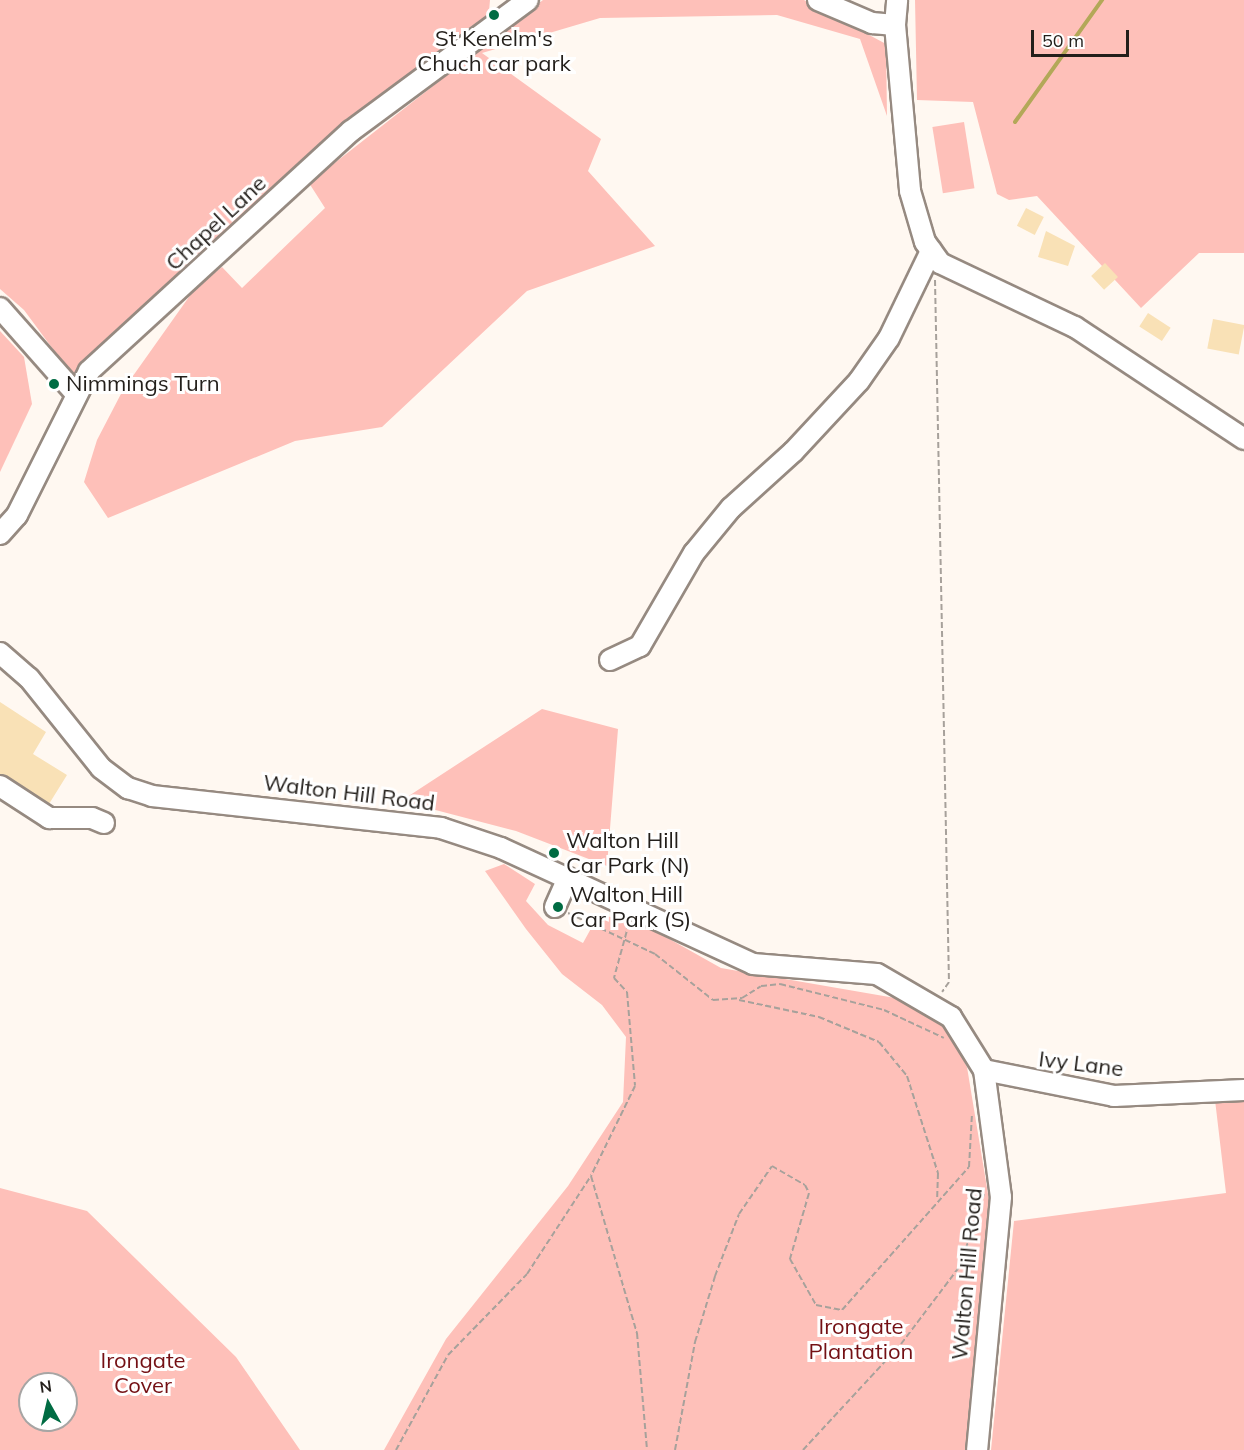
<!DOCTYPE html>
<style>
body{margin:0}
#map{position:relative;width:1244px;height:1450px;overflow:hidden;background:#fff8f1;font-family:Mulish,sans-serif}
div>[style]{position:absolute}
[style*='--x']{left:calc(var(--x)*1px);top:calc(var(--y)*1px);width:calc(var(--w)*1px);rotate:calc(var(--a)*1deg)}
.green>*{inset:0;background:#fec0b9;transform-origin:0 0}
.stream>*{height:4px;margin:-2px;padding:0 2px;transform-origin:2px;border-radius:2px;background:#b3a858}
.building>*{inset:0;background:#f9e1b6;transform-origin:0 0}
.path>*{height:2px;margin-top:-1px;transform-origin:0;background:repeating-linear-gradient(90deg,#a7a19b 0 6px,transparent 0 9px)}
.roads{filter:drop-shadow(2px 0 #968a81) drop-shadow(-2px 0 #968a81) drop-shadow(0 2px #968a81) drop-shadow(0 -2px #968a81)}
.minor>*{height:20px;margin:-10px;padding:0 10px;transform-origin:10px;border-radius:10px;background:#fff}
.dots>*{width:16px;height:16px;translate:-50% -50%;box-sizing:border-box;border:3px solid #fff;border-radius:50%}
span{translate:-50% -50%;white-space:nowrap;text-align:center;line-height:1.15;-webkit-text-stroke:6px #fff;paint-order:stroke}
.poi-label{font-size:22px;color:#231f1b}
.left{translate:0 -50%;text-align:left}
.street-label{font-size:22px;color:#231f1b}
.park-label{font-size:22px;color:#741014}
.north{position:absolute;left:18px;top:1372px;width:60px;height:60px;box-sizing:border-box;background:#fff;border:2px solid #a7a5a4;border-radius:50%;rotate:352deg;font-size:16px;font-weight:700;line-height:24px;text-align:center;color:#231f1b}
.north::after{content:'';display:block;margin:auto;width:21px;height:27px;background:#006c43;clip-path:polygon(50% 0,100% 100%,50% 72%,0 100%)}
.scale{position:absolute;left:1031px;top:30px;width:98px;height:27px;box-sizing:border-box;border:3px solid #231f1b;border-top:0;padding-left:8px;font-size:18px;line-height:21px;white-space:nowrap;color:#231f1b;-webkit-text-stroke:4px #fff;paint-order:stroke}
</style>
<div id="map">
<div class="green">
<i style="clip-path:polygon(0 0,490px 0,488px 23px,75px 379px,24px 310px,0 289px)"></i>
<i style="clip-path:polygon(543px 0,804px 0,886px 44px,887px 116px,860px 39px,777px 15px,600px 18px,482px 53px,601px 139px,588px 171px,655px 246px,527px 291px,382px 427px,295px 441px,108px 518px,84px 482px,97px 440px,123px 390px,196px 287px,222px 267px,242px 288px,325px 208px,309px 183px)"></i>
<i style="clip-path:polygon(915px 0,1244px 0,1244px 253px,1199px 253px,1141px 308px,1037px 196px,1009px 200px,997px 194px,973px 102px,917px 100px)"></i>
<i style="left:964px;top:122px;width:67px;height:32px;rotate:81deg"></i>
<i style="clip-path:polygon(0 331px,24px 357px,32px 404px,0 472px)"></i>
<i style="clip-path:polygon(542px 709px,618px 729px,607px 866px,516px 831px,401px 801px)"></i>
<i style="clip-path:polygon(504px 864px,535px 884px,526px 901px,548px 925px,583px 943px,599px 914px,648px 927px,721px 968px,901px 999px,947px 1029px,967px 1067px,989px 1200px,965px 1450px,384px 1450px,446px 1339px,568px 1186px,623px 1102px,626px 1037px,602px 1005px,562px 974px,526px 929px,485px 871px)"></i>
<i style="clip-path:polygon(1215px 1100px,1244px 1102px,1244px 1450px,991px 1450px,1014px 1221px,1226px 1193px)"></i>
<i style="clip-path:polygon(evenodd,0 1188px,87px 1211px,236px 1357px,300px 1450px,0 1450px,0 1188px,30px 1384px,66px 1384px,66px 1420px,30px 1420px,30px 1384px)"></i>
</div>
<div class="stream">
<i style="--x:1015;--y:122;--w:150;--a:-54.5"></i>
</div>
<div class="building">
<i style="left:1026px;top:208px;width:20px;height:20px;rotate:27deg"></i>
<i style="clip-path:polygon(1046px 231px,1075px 246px,1068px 266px,1038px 257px)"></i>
<i style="left:1105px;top:263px;width:19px;height:19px;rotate:47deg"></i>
<i style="left:1148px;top:313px;width:27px;height:16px;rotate:33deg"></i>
<i style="left:1213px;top:319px;width:32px;height:30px;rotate:11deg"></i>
<i style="clip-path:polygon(0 702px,46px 732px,33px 754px,67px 775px,49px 804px,0 774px)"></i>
</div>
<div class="path">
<i style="--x:935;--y:280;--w:702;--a:88.86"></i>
<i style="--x:949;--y:982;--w:12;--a:125"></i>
<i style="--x:568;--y:913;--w:96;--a:25.2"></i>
<i style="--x:655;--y:954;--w:74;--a:38.4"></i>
<i style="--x:713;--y:1000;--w:29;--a:-4"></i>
<i style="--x:742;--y:998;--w:22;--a:-32"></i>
<i style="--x:761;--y:986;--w:19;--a:-6"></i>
<i style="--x:780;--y:984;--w:107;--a:14"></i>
<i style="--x:884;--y:1010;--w:66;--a:25"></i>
<i style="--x:629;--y:923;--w:57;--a:105.3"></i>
<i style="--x:614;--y:978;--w:19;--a:47"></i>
<i style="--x:627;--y:992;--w:94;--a:85.1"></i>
<i style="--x:635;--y:1086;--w:100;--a:116.1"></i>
<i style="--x:591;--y:1176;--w:164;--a:73.7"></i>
<i style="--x:637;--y:1333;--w:117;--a:85.1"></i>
<i style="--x:739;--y:1000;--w:82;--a:12"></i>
<i style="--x:819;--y:1017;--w:65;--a:22.6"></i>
<i style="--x:879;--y:1042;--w:44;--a:50.5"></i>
<i style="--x:907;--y:1076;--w:102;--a:72.3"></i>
<i style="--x:938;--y:1173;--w:25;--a:92"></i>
<i style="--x:396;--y:1450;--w:108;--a:-61.3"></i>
<i style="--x:448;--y:1355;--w:113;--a:-45.7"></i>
<i style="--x:527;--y:1274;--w:117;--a:-56.9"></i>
<i style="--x:675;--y:1450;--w:110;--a:-79.5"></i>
<i style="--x:695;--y:1342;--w:69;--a:-73.1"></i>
<i style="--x:715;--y:1276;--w:66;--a:-68.8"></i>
<i style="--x:739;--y:1214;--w:58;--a:-55.5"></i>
<i style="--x:772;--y:1166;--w:38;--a:30"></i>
<i style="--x:805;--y:1185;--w:9;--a:63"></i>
<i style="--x:809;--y:1193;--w:69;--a:106.1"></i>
<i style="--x:790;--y:1259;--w:53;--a:60.5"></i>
<i style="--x:816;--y:1305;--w:26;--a:11"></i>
<i style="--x:842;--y:1310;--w:191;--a:-48.4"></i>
<i style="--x:969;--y:1167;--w:53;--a:-86.8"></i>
<i style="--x:803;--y:1450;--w:144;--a:-47.2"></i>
<i style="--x:901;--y:1344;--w:98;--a:-52.9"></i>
<i style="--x:960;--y:1266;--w:76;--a:-71.6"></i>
</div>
<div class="roads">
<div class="minor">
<i style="--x:818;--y:0;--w:59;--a:23.1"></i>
<i style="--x:872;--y:23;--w:23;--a:5"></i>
<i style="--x:895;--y:25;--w:167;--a:84.8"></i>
<i style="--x:910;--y:191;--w:53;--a:73.6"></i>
<i style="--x:925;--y:242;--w:26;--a:54"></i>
<i style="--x:940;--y:263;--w:149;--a:25.4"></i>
<i style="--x:1075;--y:327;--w:203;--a:33.5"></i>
<i style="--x:895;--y:25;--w:25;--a:-85"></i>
<i style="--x:0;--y:308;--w:115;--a:48.5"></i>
<i style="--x:0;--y:534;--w:25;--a:-48"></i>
<i style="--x:17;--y:515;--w:161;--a:-63.4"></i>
<i style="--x:89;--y:371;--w:355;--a:-42.5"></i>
<i style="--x:351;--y:131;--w:220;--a:-36.5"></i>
<i style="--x:0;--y:653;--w:38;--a:41"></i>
<i style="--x:29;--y:678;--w:115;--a:51.3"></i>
<i style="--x:101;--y:768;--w:34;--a:37"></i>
<i style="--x:128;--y:788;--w:25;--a:18"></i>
<i style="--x:152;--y:796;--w:291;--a:6.3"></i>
<i style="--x:441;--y:828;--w:63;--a:18.4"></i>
<i style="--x:501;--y:848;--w:277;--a:24.7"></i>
<i style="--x:753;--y:964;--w:124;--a:4.6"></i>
<i style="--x:877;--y:974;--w:86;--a:30.2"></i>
<i style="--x:951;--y:1017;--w:62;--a:58.1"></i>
<i style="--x:984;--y:1070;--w:128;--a:82.4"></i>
<i style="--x:1001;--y:1197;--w:254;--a:95.4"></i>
<i style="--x:610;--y:660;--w:33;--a:-25"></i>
<i style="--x:640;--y:646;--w:108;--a:-59.9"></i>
<i style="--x:694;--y:553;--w:58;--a:-50.6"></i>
<i style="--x:731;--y:508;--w:84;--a:-42.1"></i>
<i style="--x:793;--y:452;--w:97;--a:-47.1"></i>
<i style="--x:859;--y:381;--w:52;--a:-55.1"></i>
<i style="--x:889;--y:338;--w:97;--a:-64.2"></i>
<i style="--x:0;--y:786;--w:59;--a:33.1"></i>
<i style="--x:49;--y:818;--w:43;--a:0"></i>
<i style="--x:92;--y:818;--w:13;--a:23"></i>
<i style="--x:555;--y:907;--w:32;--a:-66"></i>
<i style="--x:984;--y:1070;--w:133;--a:11.3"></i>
<i style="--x:1114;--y:1096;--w:130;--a:-2.6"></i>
</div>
</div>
<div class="dots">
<i style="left:494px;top:15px;background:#006c43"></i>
<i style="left:54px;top:384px;background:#006c43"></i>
<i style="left:554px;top:853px;background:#006c43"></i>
<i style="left:558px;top:907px;background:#006c43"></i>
</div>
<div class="poi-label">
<span style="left:494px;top:51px">St Kenelm's<br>Chuch car park</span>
<span class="left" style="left:66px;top:384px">Nimmings Turn</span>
<span class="left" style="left:566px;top:853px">Walton Hill<br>Car Park (N)</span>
<span class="left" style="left:570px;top:907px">Walton Hill<br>Car Park (S)</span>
</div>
<div class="street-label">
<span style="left:216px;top:223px;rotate:-43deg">Chapel Lane</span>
<span style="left:349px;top:793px;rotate:7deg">Walton Hill Road</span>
<span style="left:1081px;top:1064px;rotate:7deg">Ivy Lane</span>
<span style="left:967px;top:1274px;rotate:-85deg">Walton Hill Road</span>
</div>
<div class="park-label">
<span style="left:861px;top:1339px">Irongate<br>Plantation</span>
<span style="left:143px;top:1373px">Irongate<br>Cover</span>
</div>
<div class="north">N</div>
<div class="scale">50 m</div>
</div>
